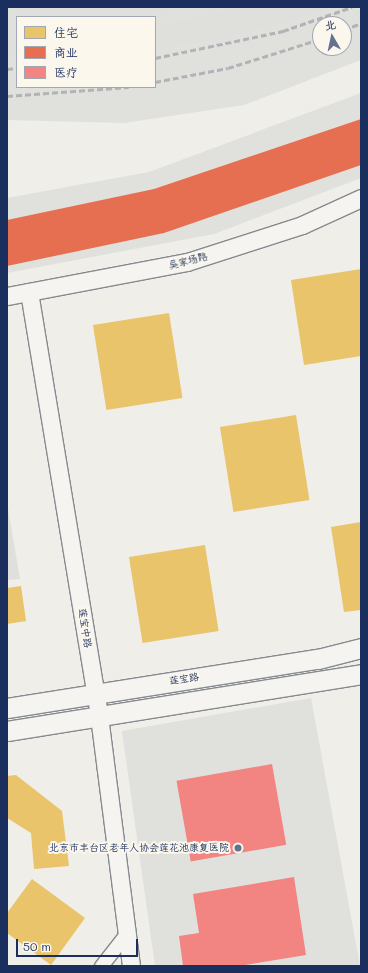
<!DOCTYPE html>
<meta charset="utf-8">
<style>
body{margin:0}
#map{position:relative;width:368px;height:973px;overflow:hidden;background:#efeee9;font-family:Mali,"LXGW WenKai TC",sans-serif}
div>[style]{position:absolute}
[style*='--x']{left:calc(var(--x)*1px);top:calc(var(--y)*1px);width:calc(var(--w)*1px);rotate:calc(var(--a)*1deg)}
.built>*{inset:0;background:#e0e0dd}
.green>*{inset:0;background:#dfdfdc}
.homes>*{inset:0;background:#e9c46a;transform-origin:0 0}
.shops>*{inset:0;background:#e76f51}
.health>*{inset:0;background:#f28482;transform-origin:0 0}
.roads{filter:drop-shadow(1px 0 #868a90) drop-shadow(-1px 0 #868a90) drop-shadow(0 1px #868a90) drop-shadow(0 -1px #868a90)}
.minor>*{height:13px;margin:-6.5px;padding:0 6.5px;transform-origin:6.5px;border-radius:6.5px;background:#f5f4f0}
.tertiary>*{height:17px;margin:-8.5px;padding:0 8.5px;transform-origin:8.5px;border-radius:8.5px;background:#f5f4f0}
.secondary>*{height:19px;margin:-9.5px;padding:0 9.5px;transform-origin:9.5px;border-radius:9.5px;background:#f5f4f0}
.rail>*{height:3px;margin-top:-1.5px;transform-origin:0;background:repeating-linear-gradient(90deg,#b2b3b6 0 6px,transparent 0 9px)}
.dots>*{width:11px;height:11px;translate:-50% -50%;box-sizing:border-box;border:2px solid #fbf7ec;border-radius:50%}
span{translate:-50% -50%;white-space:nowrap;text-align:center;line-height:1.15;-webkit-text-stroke:4px #fbf7ec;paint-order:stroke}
.street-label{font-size:10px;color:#1b2f5e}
.poi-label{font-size:10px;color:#1b2f5e}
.right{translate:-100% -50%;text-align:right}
.frame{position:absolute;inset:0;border:8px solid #1b2f5e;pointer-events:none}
.legend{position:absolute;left:16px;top:16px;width:140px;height:72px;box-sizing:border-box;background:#fbf7ec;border:1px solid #a1a7b3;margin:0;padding:5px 7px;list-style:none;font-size:12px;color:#1b2f5e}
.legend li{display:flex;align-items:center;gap:8px;height:20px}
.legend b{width:20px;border:1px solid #a1a7b3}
.north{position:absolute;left:312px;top:16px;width:40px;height:40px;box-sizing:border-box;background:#fbf7ec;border:1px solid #a1a7b3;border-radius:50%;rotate:351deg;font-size:11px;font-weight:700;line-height:16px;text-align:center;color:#1b2f5e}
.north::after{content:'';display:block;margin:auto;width:14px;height:18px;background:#65728f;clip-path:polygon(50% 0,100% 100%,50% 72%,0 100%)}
.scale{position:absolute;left:16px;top:939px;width:122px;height:18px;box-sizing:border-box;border:2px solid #1b2f5e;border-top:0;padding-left:5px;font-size:12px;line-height:14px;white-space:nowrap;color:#1b2f5e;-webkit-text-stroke:3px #fbf7ec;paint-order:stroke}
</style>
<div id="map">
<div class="built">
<i style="clip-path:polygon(evenodd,7px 7px,361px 7px,361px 60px,244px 105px,124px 123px,7px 120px,7px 7px,17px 17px,155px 17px,155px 87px,17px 87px,17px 17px,7px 7px,320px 24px,344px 24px,344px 48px,320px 48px,320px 24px)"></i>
<i style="clip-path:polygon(361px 93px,361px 178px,214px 234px,7px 273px,7px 198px,149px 172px)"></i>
<i style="clip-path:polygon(311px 698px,360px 966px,155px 966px,122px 731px)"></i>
</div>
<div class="green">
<i style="clip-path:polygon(17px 7px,181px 7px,134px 17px,29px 17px)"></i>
<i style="clip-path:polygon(241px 7px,334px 7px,223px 39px,155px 49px,155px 27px)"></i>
<i style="clip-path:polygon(7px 37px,16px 55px,7px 59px)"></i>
<i style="clip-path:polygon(7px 503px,20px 579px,7px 580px)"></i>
</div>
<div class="homes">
<i style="clip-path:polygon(361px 269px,361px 356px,304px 365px,291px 280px)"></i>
<i style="left:169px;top:313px;width:86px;height:77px;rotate:81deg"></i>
<i style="left:296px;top:415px;width:86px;height:77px;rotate:81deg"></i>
<i style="clip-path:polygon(361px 522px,361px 610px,344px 612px,331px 527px)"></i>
<i style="left:205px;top:545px;width:87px;height:77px;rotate:81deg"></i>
<i style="clip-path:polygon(21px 586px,26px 621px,7px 624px,7px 588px)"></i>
<i style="clip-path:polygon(16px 775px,62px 811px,69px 866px,34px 869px,31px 833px,7px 818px,7px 776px)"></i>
<i style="clip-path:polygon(32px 879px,85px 918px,51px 965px,7px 933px,7px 913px)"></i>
</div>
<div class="shops">
<i style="clip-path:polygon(361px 119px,361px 165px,164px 233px,7px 266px,7px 220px,154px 189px)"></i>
</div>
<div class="health">
<i style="left:272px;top:764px;width:82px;height:97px;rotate:80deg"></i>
<i style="clip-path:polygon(294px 877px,306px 955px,239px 966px,183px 966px,179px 936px,199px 933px,193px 894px)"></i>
</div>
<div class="roads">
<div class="minor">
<i style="--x:101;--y:966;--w:41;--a:-52"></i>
</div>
<div class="tertiary">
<i style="--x:29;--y:292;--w:430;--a:80.6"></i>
<i style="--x:99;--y:716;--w:252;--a:82.7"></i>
<i style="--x:7;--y:296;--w:183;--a:-10.7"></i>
<i style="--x:187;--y:262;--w:121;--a:-17.8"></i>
<i style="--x:302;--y:225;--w:65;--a:-24.6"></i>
</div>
<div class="secondary">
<i style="--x:7;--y:708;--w:315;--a:-9"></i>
<i style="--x:318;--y:659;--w:44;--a:-14.3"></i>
<i style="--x:7;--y:731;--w:359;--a:-9.1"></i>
</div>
</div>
<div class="rail">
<i style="--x:344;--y:30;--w:18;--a:-22"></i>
<i style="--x:155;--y:58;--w:131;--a:-11.9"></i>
<i style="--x:283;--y:31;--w:73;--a:-19.2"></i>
<i style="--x:7;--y:69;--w:10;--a:-6"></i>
<i style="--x:155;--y:82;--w:74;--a:-10.9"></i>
<i style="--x:228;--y:68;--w:96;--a:-17.5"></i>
<i style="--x:7;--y:96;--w:122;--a:-4.2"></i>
</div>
<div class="dots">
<i style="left:238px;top:848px;background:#65728f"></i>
</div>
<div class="street-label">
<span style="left:188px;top:261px;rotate:-14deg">吴家场路</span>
<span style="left:85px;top:628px;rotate:81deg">莲宝中路</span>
<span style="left:184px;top:679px;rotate:-9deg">莲宝路</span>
</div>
<div class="poi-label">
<span class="right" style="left:229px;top:848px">北京市丰台区老年人协会莲花池康复医院</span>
</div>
<div class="frame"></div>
<ul class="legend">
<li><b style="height:11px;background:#e9c46a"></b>住宅</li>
<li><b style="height:11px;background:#e76f51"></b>商业</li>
<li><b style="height:11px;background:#f28482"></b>医疗</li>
</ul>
<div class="north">北</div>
<div class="scale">50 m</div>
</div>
